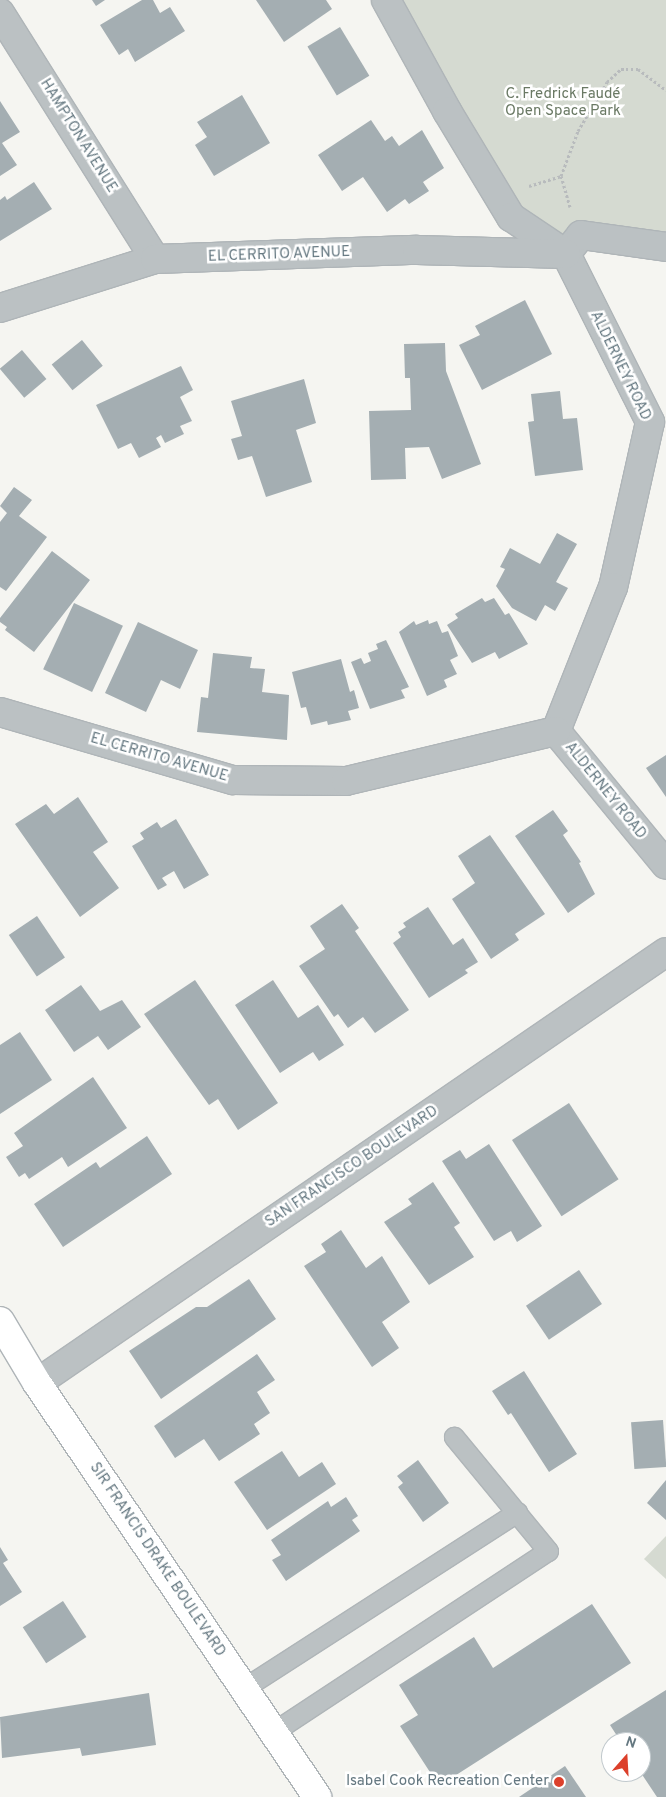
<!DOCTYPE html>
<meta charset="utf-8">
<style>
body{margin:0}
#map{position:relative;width:666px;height:1797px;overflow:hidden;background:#f5f5f1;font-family:Overpass,sans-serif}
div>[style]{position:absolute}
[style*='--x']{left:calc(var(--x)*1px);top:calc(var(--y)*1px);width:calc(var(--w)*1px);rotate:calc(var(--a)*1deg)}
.green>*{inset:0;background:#d5dad1}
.building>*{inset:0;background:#a4aeb2;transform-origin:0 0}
.path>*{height:3px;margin-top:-1.5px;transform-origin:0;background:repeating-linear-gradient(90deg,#b8bbbd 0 2.5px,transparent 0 5px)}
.roads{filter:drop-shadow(1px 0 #afb5b8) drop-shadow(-1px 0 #afb5b8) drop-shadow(0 1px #afb5b8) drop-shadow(0 -1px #afb5b8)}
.service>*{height:19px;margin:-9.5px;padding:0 9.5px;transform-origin:9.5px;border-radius:9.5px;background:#bbc1c3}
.minor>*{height:28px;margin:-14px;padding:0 14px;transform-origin:14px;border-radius:14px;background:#bbc1c3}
.primary>*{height:28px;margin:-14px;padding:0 14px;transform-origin:14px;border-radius:14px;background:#fff}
.dots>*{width:14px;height:14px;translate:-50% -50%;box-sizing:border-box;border:2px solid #fff;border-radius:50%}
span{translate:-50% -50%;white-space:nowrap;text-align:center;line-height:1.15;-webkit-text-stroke:5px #fff;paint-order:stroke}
.park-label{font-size:15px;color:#6a7964}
.street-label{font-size:15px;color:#657881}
.poi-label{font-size:15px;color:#657881}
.right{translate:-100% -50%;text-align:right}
.north{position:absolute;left:601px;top:1732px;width:50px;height:50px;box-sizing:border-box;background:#fff;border:1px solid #c1c9cd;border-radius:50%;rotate:19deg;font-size:14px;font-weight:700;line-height:20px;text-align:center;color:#657881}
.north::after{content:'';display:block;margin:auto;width:18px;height:22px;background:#dc402b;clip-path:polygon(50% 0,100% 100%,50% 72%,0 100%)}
</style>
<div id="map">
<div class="green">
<i style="clip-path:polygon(386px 0,666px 0,666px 249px,581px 235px,566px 254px,511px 217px)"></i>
<i style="clip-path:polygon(666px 1536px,666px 1579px,644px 1559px)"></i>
</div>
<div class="building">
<i style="clip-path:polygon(92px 0,105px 0,96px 6px)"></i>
<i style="clip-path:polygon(142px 0,153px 0,160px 13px,170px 7px,185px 31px,135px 62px,128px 49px,119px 55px,100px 25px)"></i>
<i style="clip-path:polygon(256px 0,326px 0,332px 9px,284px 42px)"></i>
<i style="left:340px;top:27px;width:57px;height:38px;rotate:59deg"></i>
<i style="clip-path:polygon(242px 95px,270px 143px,214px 176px,195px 145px,207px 137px,197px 122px)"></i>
<i style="clip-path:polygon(0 101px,20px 132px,2px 143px,17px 165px,0 176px)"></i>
<i style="clip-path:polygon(371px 120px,385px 141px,392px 136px,399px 146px,422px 130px,444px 168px,423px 182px,429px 191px,409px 204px,405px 199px,387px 212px,363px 177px,342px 191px,318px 155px)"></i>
<i style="clip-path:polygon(34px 182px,52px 209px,0 241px,0 200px,5px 196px,7px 200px)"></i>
<i style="clip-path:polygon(525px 300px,552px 354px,482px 390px,459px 345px,480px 335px,475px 326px)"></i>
<i style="left:82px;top:340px;width:33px;height:39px;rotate:51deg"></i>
<i style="clip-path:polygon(445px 343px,446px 371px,481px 464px,442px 479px,429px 447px,405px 448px,406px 479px,371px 480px,369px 411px,411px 410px,410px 378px,405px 378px,404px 344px)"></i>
<i style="left:22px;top:350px;width:38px;height:29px;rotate:50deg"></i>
<i style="clip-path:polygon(181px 366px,193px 390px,180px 397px,192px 421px,180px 426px,184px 434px,165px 443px,161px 435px,156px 438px,161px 447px,139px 458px,131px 443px,118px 449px,96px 405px)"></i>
<i style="clip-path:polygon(304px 379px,316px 423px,296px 430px,312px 482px,266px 497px,252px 456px,238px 460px,231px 439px,242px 436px,231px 401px)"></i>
<i style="clip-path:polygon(560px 391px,563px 419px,577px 418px,583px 470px,535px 476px,528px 422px,534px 421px,531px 394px)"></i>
<i style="clip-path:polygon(14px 487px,32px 500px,19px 516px,47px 537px,6px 591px,0 587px,0 522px,7px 513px,0 506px)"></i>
<i style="clip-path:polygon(557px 533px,577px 544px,556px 582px,568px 588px,555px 611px,545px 605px,536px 621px,512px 608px,496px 586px,505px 569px,500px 567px,510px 548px,540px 564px)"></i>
<i style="clip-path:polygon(52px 551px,90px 580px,34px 652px,5px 630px,7px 627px,0 622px,0 618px)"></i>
<i style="clip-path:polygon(482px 598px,485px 602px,494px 598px,505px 615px,509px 613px,528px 644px,499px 659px,495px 652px,472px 663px,447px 625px,458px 618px,455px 614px)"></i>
<i style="left:74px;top:603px;width:54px;height:73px;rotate:25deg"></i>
<i style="clip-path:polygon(428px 620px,429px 624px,437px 621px,442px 633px,448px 631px,458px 656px,450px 660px,457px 674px,444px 680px,447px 687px,427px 696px,399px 632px,414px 621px,416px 625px)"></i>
<i style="clip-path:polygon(138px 622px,198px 650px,180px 689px,161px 680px,146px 712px,105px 693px)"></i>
<i style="clip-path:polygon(386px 640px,409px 687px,401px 690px,405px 698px,370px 709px,351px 662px,361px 658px,364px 664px,371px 661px,368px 653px,378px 649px,376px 644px)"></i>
<i style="clip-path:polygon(213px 653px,252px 657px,250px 668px,265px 669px,262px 692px,289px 695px,287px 740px,197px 732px,201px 697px,208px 698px)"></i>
<i style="clip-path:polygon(341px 659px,350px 692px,354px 690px,359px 708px,348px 711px,351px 720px,328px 725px,327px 721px,311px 725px,306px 707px,301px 708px,292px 672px)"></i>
<i style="clip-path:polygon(666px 755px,666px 797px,646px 768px)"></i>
<i style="clip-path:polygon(78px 797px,108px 842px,93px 852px,119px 888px,80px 917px,15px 824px,46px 804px,54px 814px)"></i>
<i style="clip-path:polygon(553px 810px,568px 831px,563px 835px,581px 862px,579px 863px,595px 894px,568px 913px,515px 836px)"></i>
<i style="clip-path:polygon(176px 819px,209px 875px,184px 889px,174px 871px,162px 878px,167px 885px,158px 890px,132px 846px,144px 839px,140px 833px,157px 822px,161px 828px)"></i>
<i style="clip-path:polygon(490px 835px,545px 914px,515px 934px,519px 940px,491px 959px,452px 899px,475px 883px,458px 856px)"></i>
<i style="clip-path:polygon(342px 904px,359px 928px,355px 931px,409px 1010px,375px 1033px,363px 1017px,348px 1028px,338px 1014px,334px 1017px,299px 966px,325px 949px,310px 926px)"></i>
<i style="clip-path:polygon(428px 907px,453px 945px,463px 938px,478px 962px,465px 970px,468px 973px,429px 998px,393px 943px,401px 937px,398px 932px,406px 927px,403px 923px)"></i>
<i style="left:37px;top:916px;width:50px;height:34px;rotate:56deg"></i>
<i style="clip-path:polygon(195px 980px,278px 1103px,238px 1130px,218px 1099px,209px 1105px,144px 1014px)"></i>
<i style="clip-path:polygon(273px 980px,298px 1018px,318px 1005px,344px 1045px,319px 1061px,313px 1052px,280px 1073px,235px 1005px)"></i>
<i style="clip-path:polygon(81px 985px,100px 1011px,122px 1000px,141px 1027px,108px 1050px,98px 1036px,74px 1052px,45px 1010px)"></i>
<i style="clip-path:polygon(20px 1032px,52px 1080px,0 1114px,0 1045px)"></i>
<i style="clip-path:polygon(93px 1077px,127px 1128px,68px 1167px,62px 1157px,29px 1179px,25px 1173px,19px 1177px,6px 1157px,23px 1146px,14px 1133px)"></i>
<i style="left:569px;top:1103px;width:91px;height:68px;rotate:57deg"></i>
<i style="clip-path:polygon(147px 1136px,172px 1174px,63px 1247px,34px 1204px,96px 1162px,100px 1168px)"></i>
<i style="clip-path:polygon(489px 1144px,542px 1226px,517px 1242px,511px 1231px,494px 1241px,442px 1161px,460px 1150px,466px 1159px)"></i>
<i style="clip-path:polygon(433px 1182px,460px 1223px,454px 1227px,474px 1257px,429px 1285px,384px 1222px,412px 1204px,408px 1199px)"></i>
<i style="clip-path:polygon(341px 1230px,366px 1268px,382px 1256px,410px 1302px,382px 1322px,399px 1348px,372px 1367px,304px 1266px,326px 1252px,321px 1244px)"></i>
<i style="left:579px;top:1270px;width:41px;height:64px;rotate:56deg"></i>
<i style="clip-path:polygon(249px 1279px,276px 1319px,161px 1399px,129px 1351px,196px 1307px,207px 1307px)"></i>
<i style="clip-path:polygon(257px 1354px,275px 1380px,257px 1392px,270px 1413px,254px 1424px,260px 1434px,219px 1461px,204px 1439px,175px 1458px,154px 1426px)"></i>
<i style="clip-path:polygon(524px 1371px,577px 1454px,549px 1472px,511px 1413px,508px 1415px,492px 1391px)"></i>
<i style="left:663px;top:1420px;width:47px;height:32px;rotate:86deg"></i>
<i style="clip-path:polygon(282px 1451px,299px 1477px,322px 1462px,336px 1484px,267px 1530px,234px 1482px)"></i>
<i style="clip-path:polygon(418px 1460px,449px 1503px,423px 1522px,398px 1487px,403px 1483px,397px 1476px)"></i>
<i style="clip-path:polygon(666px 1480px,666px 1520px,647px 1503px)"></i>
<i style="clip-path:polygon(346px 1497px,358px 1516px,352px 1520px,360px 1531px,286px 1581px,272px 1560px,281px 1555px,271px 1540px,328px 1501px,331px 1507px)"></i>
<i style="clip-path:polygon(0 1547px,8px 1560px,3px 1563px,22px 1592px,0 1606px)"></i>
<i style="left:63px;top:1601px;width:43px;height:48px;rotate:57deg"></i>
<i style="clip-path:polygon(592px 1604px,631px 1663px,439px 1786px,400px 1726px,418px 1715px,399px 1685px,474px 1637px,493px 1668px)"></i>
<i style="clip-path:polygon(666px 1690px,666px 1797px,657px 1797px,641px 1773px,641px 1742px,621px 1742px,610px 1725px)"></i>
<i style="clip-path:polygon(149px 1693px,156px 1745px,82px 1756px,80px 1748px,2px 1758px,0 1717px)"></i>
<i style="clip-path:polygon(565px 1766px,586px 1797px,519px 1797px)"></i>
</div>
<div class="path">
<i style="--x:529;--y:186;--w:34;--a:-17"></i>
<i style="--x:570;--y:207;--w:32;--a:-106"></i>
<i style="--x:561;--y:176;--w:48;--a:-69.3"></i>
<i style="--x:578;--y:131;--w:57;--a:-59.4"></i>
<i style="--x:607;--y:82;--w:19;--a:-43"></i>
<i style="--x:621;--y:69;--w:17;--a:0"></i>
<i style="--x:638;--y:69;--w:35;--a:37"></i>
</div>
<div class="roads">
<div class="service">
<i style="--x:244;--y:1688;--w:325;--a:-32.8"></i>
<i style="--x:273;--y:1732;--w:329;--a:-33.4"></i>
<i style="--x:548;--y:1551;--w:148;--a:-129.5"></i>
</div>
<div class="minor">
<i style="--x:386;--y:0;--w:127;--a:61.2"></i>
<i style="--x:447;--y:111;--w:124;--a:58.9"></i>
<i style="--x:511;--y:217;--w:66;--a:33.9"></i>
<i style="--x:566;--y:254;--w:188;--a:63.4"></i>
<i style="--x:650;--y:422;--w:169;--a:102.6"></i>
<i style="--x:613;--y:587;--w:155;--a:111.6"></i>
<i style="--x:556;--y:731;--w:173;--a:50.6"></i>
<i style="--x:0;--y:13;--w:291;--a:57.8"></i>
<i style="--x:566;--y:254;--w:24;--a:-52"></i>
<i style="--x:581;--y:235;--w:86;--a:8"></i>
<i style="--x:0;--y:308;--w:163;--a:-17.5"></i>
<i style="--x:155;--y:259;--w:262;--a:-2"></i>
<i style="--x:417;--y:250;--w:149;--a:1.5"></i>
<i style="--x:0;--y:712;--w:243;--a:16.3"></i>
<i style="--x:233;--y:780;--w:113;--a:0.5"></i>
<i style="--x:346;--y:781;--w:216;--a:-13.4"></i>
<i style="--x:37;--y:1383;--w:762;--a:-34.42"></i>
</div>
<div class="primary">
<i style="--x:0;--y:1321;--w:72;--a:59.2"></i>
<i style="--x:37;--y:1383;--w:500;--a:55.9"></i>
</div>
</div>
<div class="dots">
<i style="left:559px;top:1782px;background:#dc402b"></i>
</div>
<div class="park-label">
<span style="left:563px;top:103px">C. Fredrick Faudé<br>Open Space Park</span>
</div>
<div class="street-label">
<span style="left:78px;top:136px;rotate:58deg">HAMPTON AVENUE</span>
<span style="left:279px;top:255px;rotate:-2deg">EL CERRITO AVENUE</span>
<span style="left:620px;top:366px;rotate:64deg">ALDERNEY ROAD</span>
<span style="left:159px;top:758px;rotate:16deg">EL CERRITO AVENUE</span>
<span style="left:605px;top:791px;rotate:51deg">ALDERNEY ROAD</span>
<span style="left:352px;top:1167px;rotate:-34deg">SAN FRANCISCO BOULEVARD</span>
<span style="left:157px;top:1560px;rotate:56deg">SIR FRANCIS DRAKE BOULEVARD</span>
</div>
<div class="poi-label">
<span class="right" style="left:549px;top:1782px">Isabel Cook Recreation Center</span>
</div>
<div class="north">N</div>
</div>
